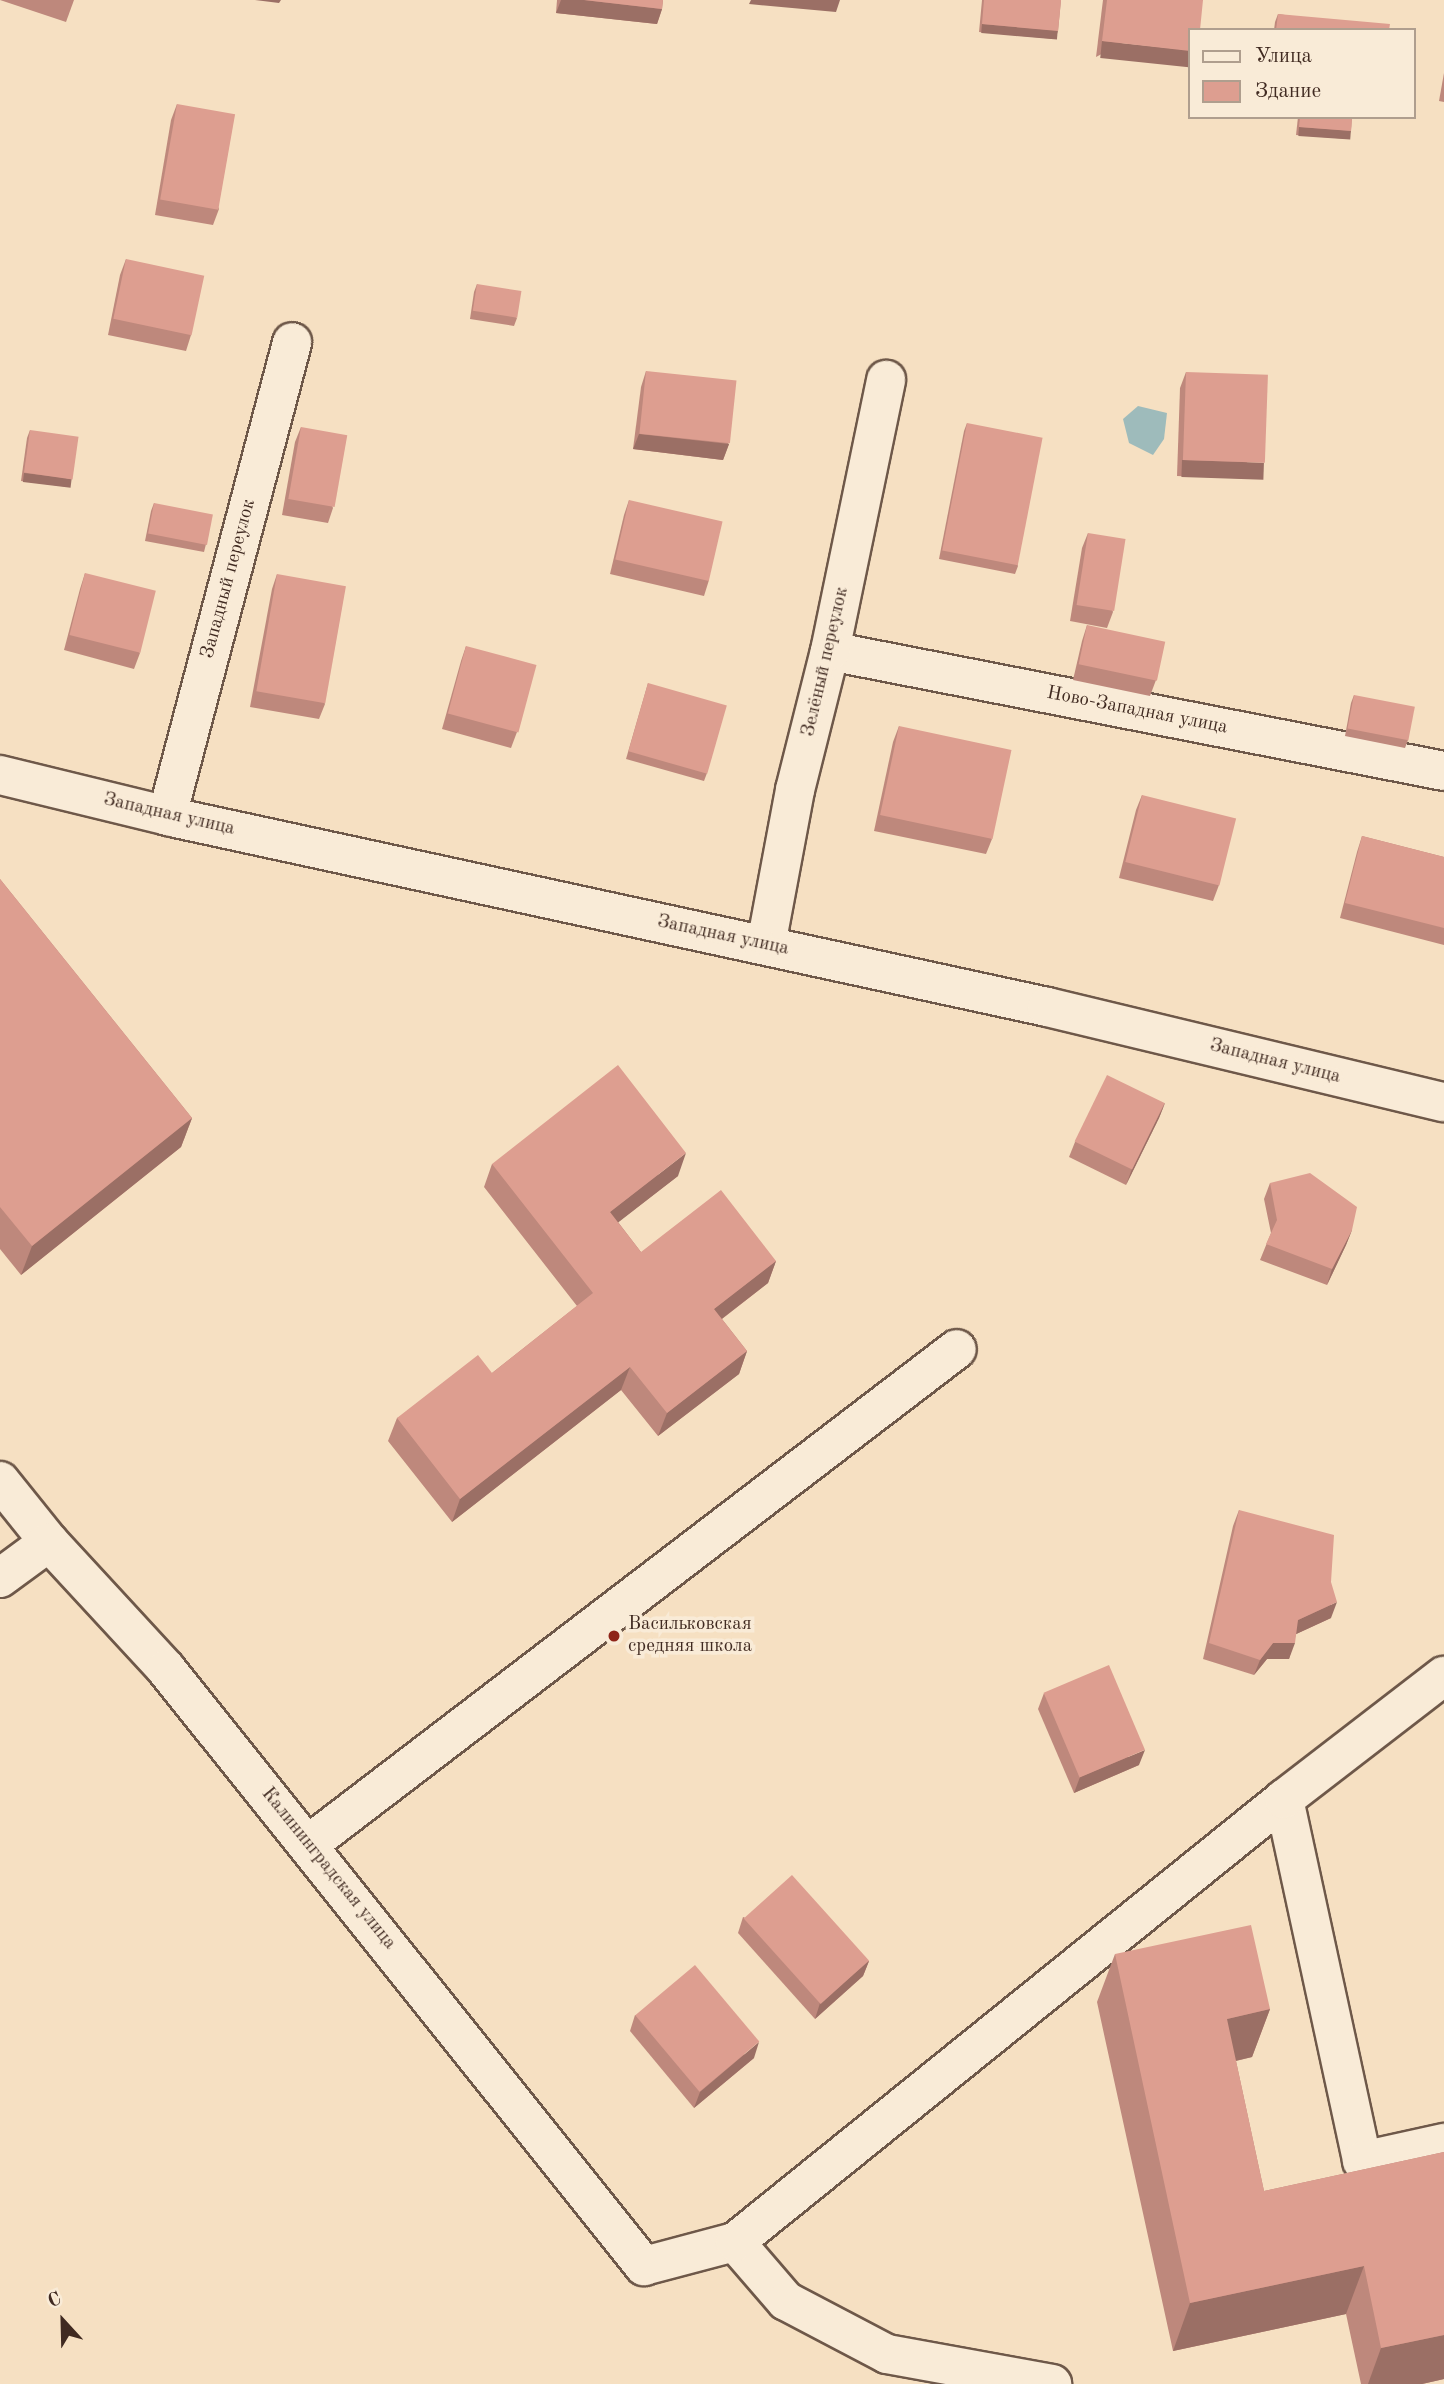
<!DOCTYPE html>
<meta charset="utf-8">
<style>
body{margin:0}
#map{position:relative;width:1444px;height:2384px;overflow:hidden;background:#f6e0c2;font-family:"Old Standard TT",serif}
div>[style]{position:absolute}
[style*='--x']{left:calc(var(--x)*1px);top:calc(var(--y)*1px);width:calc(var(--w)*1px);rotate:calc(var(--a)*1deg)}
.water>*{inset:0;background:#9ebbbb}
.roads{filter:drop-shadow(2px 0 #6e5849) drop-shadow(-2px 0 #6e5849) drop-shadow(0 2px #6e5849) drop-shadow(0 -2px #6e5849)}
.minor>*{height:38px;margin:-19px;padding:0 19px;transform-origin:19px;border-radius:19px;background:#f9ebd7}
.wall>*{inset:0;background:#be887c}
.shaded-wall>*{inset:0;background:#9b6f65;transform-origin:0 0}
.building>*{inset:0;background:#dd9e90;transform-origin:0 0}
.dots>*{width:19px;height:19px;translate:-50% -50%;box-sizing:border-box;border:4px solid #f9ebd7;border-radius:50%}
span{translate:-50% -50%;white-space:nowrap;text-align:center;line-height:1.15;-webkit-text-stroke:7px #f9ebd7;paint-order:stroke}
.street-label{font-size:19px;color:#402a21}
.poi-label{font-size:19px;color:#402a21}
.left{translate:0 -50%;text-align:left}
.legend{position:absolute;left:1188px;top:28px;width:228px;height:91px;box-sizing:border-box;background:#f9ebd7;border:2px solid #af9e8e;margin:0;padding:9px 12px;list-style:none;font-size:21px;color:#402a21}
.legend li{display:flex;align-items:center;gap:14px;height:35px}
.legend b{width:35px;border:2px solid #af9e8e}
.north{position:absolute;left:28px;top:2286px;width:70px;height:70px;-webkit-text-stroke:5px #f9ebd7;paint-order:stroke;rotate:338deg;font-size:19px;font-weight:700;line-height:28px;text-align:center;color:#402a21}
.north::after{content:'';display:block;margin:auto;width:24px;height:32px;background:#402a21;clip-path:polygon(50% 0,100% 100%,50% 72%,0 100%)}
</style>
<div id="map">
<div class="water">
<i style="clip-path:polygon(1138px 406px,1167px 413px,1164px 439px,1153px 455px,1129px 443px,1123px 419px)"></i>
</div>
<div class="roads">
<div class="minor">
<i style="--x:830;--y:651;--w:626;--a:11.06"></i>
<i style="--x:0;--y:775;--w:181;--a:13.7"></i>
<i style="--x:176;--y:818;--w:891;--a:12.24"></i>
<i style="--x:1047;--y:1007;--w:408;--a:13.5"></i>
<i style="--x:167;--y:816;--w:490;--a:-75.2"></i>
<i style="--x:766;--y:945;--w:158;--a:-79.4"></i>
<i style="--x:795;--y:790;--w:143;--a:-75.9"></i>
<i style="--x:830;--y:651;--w:277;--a:-78.3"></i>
<i style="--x:0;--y:1481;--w:78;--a:51.2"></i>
<i style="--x:49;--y:1542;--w:173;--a:47.3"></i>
<i style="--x:166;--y:1669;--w:765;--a:51.32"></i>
<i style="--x:644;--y:2266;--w:94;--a:-14.8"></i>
<i style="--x:735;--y:2242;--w:78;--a:49.2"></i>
<i style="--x:786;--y:2301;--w:114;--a:27.7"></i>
<i style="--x:887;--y:2354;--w:168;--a:10.3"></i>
<i style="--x:0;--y:1578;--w:61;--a:-36.3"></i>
<i style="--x:1284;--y:1799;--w:370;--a:77.8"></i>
<i style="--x:1362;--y:2161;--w:84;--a:-12.4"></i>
<i style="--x:309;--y:1844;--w:815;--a:-37.38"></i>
<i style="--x:735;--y:2242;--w:705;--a:-38.9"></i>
<i style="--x:1284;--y:1799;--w:202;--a:-37.6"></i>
</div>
</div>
<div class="wall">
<i style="clip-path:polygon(0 0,74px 0,66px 22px)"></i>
<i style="clip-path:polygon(557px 0,663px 0,662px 9px,657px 24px,556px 13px)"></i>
<i style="clip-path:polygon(982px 0,1061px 0,1058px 31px,1055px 39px,979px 32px)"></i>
<i style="clip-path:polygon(1103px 0,1203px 0,1096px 57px)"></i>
<i style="clip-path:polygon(1278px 14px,1389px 30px,1274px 30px,1275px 22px)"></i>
<i style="clip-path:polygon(1444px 73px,1444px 102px,1439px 101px)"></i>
<i style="clip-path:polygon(177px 104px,219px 209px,213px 225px,155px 215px,171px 120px)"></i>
<i style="clip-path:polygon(1298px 117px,1352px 117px,1351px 131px,1348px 139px,1296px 135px)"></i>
<i style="clip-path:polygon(126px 259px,191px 335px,186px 351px,108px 335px,120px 275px)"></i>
<i style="clip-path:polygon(477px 284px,517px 318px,514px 326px,470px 319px,474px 292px)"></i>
<i style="clip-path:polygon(646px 371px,729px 444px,723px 460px,633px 449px,641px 387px)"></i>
<i style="clip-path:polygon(1186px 372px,1258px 479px,1177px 476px,1180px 388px)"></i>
<i style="clip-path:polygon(967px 423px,1018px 566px,1015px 574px,939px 559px,964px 431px)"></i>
<i style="clip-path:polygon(301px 427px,333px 508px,328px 523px,282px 515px,295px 442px)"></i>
<i style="clip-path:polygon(30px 430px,69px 487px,21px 481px,27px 438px)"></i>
<i style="clip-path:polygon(629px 500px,709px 580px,704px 596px,610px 574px,624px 515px)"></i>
<i style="clip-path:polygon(154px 503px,206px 544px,204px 552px,145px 541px,151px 511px)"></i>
<i style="clip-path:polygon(1088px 533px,1113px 612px,1107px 628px,1070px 621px,1082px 548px)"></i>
<i style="clip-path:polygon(85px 573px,140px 653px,134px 669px,64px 650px,80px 589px)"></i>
<i style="clip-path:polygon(277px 574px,325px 704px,319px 719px,250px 707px,272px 589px)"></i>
<i style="clip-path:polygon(1087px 625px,1156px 680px,1150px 696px,1073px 680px,1082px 641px)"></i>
<i style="clip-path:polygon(466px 646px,517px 732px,511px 748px,442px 729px,461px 661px)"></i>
<i style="clip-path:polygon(648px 683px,707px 773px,704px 781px,626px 759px)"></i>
<i style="clip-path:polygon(1354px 695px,1408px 740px,1405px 748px,1345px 736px,1351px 703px)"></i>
<i style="clip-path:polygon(899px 726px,992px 839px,986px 854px,874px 831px,893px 742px)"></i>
<i style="clip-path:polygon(1142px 795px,1219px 885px,1213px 901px,1119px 878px,1136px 810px)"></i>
<i style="clip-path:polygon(1362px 836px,1444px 857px,1444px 945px,1340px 918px,1357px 852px)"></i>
<i style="clip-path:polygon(0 879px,192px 1118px,181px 1147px,21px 1275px,0 1249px)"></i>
<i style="clip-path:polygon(1165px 1103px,1159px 1118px,1126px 1185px,1069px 1157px,1075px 1142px)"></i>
<i style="clip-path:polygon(492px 1164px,678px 1176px,618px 1222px,641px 1252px,776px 1261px,768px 1283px,722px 1319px,747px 1351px,739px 1374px,658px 1436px,621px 1390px,452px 1522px,388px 1441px,397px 1418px,492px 1373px,577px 1306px,484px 1187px)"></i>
<i style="clip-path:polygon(1270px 1183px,1352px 1230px,1346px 1245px,1327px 1285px,1260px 1260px,1271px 1233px,1264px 1199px)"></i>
<i style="clip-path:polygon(1239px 1510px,1331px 1582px,1331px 1618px,1296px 1634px,1289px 1659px,1267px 1659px,1254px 1675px,1203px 1659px,1233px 1526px)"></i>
<i style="clip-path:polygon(1044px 1693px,1139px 1765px,1074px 1793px,1038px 1709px)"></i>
<i style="clip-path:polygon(743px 1917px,869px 1961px,863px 1976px,815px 2019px,738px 1933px)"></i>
<i style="clip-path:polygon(1115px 1954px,1270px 2009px,1252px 2057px,1236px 2061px,1264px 2191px,1444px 2152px,1444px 2379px,1422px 2384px,1361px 2384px,1346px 2314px,1173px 2351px,1097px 2002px)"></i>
<i style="clip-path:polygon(635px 2015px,754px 2058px,694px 2108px,630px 2031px)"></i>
</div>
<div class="shaded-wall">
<i style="clip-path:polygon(255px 0,281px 0,279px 3px)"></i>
<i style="clip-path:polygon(561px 0,584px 0,662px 9px,657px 24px,556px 13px)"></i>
<i style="clip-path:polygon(751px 0,840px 0,836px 12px,749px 4px)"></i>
<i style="left:982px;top:24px;width:76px;height:9px;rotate:5deg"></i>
<i style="left:1102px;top:41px;width:89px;height:17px;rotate:6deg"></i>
<i style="left:1299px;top:127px;width:52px;height:9px;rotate:4deg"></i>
<i style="clip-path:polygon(639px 434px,729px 444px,723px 460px,633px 449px)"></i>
<i style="left:1182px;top:460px;width:82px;height:17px;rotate:2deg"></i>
<i style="left:24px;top:473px;width:48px;height:9px;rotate:7deg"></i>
<i style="clip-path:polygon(1165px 1103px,1159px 1118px,1126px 1185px,1132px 1169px)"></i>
<i style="clip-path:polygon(192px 1118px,181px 1147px,21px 1275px,32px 1246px)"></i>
<i style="clip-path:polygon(686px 1153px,678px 1176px,602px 1235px,610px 1212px)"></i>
<i style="clip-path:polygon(1352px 1230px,1346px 1245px,1327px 1285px,1332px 1269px)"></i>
<i style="clip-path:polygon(776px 1261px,768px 1283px,706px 1331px,714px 1309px)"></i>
<i style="clip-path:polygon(747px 1351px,739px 1374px,658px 1436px,667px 1413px)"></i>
<i style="clip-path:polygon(630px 1367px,621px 1390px,452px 1522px,460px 1499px)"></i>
<i style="clip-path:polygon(1337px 1602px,1331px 1618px,1292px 1636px,1298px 1620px)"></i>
<i style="clip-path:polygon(1273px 1643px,1295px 1643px,1289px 1659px,1267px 1659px,1254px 1675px,1260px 1660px)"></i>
<i style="clip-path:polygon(1145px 1750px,1139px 1765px,1074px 1793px,1080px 1777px)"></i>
<i style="clip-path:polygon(869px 1961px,863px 1976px,815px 2019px,820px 2003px)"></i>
<i style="clip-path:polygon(1270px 2009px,1252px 2057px,1209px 2067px,1227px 2019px)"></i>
<i style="clip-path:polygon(759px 2042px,754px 2058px,694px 2108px,700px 2092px)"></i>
<i style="clip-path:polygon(1364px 2266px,1346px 2314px,1173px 2351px,1190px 2303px)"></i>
<i style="clip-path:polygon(1444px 2335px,1444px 2379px,1422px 2384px,1368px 2384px,1381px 2348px)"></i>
</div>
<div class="building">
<i style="clip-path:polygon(584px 0,663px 0,662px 9px)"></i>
<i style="clip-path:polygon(984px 0,1061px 0,1058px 31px,982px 24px)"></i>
<i style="clip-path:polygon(1107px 0,1203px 0,1200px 30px,1190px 30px,1190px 51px,1102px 41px)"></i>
<i style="clip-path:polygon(1278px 14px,1390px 24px,1389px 30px,1276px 30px)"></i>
<i style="left:177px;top:104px;width:59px;height:97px;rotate:10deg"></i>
<i style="clip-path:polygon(1300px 117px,1352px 117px,1351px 131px,1299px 127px)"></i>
<i style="left:126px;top:259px;width:80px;height:61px;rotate:12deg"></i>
<i style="left:477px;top:284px;width:45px;height:27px;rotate:9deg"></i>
<i style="left:646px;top:371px;width:91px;height:63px;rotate:6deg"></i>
<i style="left:1186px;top:372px;width:82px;height:88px;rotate:2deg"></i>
<i style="left:967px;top:423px;width:77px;height:130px;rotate:11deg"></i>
<i style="left:301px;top:427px;width:47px;height:73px;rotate:10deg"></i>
<i style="left:30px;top:430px;width:49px;height:43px;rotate:8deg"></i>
<i style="left:629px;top:500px;width:96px;height:61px;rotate:13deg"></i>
<i style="left:154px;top:503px;width:60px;height:31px;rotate:11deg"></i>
<i style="left:1088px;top:533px;width:38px;height:73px;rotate:9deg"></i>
<i style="left:85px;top:573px;width:73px;height:64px;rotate:14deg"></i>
<i style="left:277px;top:574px;width:70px;height:119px;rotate:10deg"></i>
<i style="left:1087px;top:625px;width:80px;height:40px;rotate:12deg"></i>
<i style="left:466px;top:646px;width:73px;height:70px;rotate:15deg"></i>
<i style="left:648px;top:683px;width:82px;height:71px;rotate:16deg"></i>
<i style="left:1354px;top:695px;width:62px;height:34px;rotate:11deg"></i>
<i style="left:899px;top:726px;width:115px;height:91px;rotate:12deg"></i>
<i style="left:1142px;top:795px;width:97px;height:69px;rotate:14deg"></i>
<i style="clip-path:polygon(1362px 836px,1444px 857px,1444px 928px,1345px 903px)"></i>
<i style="clip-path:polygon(0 879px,192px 1118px,32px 1246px,0 1207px)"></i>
<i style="clip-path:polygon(618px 1065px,686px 1153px,610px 1212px,641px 1252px,721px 1190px,776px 1261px,714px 1309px,747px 1351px,667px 1413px,630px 1367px,460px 1499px,397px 1418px,478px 1355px,492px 1373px,593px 1293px,492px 1164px)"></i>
<i style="left:1107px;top:1075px;width:64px;height:74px;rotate:26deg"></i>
<i style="clip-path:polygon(1310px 1173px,1357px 1207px,1352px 1230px,1332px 1269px,1266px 1244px,1277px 1220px,1270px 1183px)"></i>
<i style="clip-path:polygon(1239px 1510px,1334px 1535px,1331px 1582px,1337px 1602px,1298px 1620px,1295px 1643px,1273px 1643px,1260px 1660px,1209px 1643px)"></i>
<i style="left:1109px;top:1665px;width:92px;height:71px;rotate:67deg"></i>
<i style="left:792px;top:1875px;width:115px;height:65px;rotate:48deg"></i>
<i style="clip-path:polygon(1251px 1925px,1270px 2009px,1227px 2019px,1264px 2191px,1444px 2152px,1444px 2335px,1381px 2348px,1364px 2266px,1190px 2303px,1115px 1954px)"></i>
<i style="left:695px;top:1965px;width:100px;height:78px;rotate:50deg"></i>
</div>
<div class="dots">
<i style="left:614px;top:1636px;background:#8f2418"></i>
</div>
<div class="street-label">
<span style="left:229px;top:579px;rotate:-75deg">Западный переулок</span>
<span style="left:826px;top:662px;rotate:-77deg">Зелёный переулок</span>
<span style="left:1137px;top:711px;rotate:11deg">Ново-Западная улица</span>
<span style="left:169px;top:815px;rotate:13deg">Западная улица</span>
<span style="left:723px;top:936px;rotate:12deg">Западная улица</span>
<span style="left:1275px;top:1062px;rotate:14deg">Западная улица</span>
<span style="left:328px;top:1869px;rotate:51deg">Калининградская улица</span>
</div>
<div class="poi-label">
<span class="left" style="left:628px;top:1636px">Васильковская<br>средняя школа</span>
</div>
<ul class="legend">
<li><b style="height:9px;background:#f9ebd7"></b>Улица</li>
<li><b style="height:19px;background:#dd9e90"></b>Здание</li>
</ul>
<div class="north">С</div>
</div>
